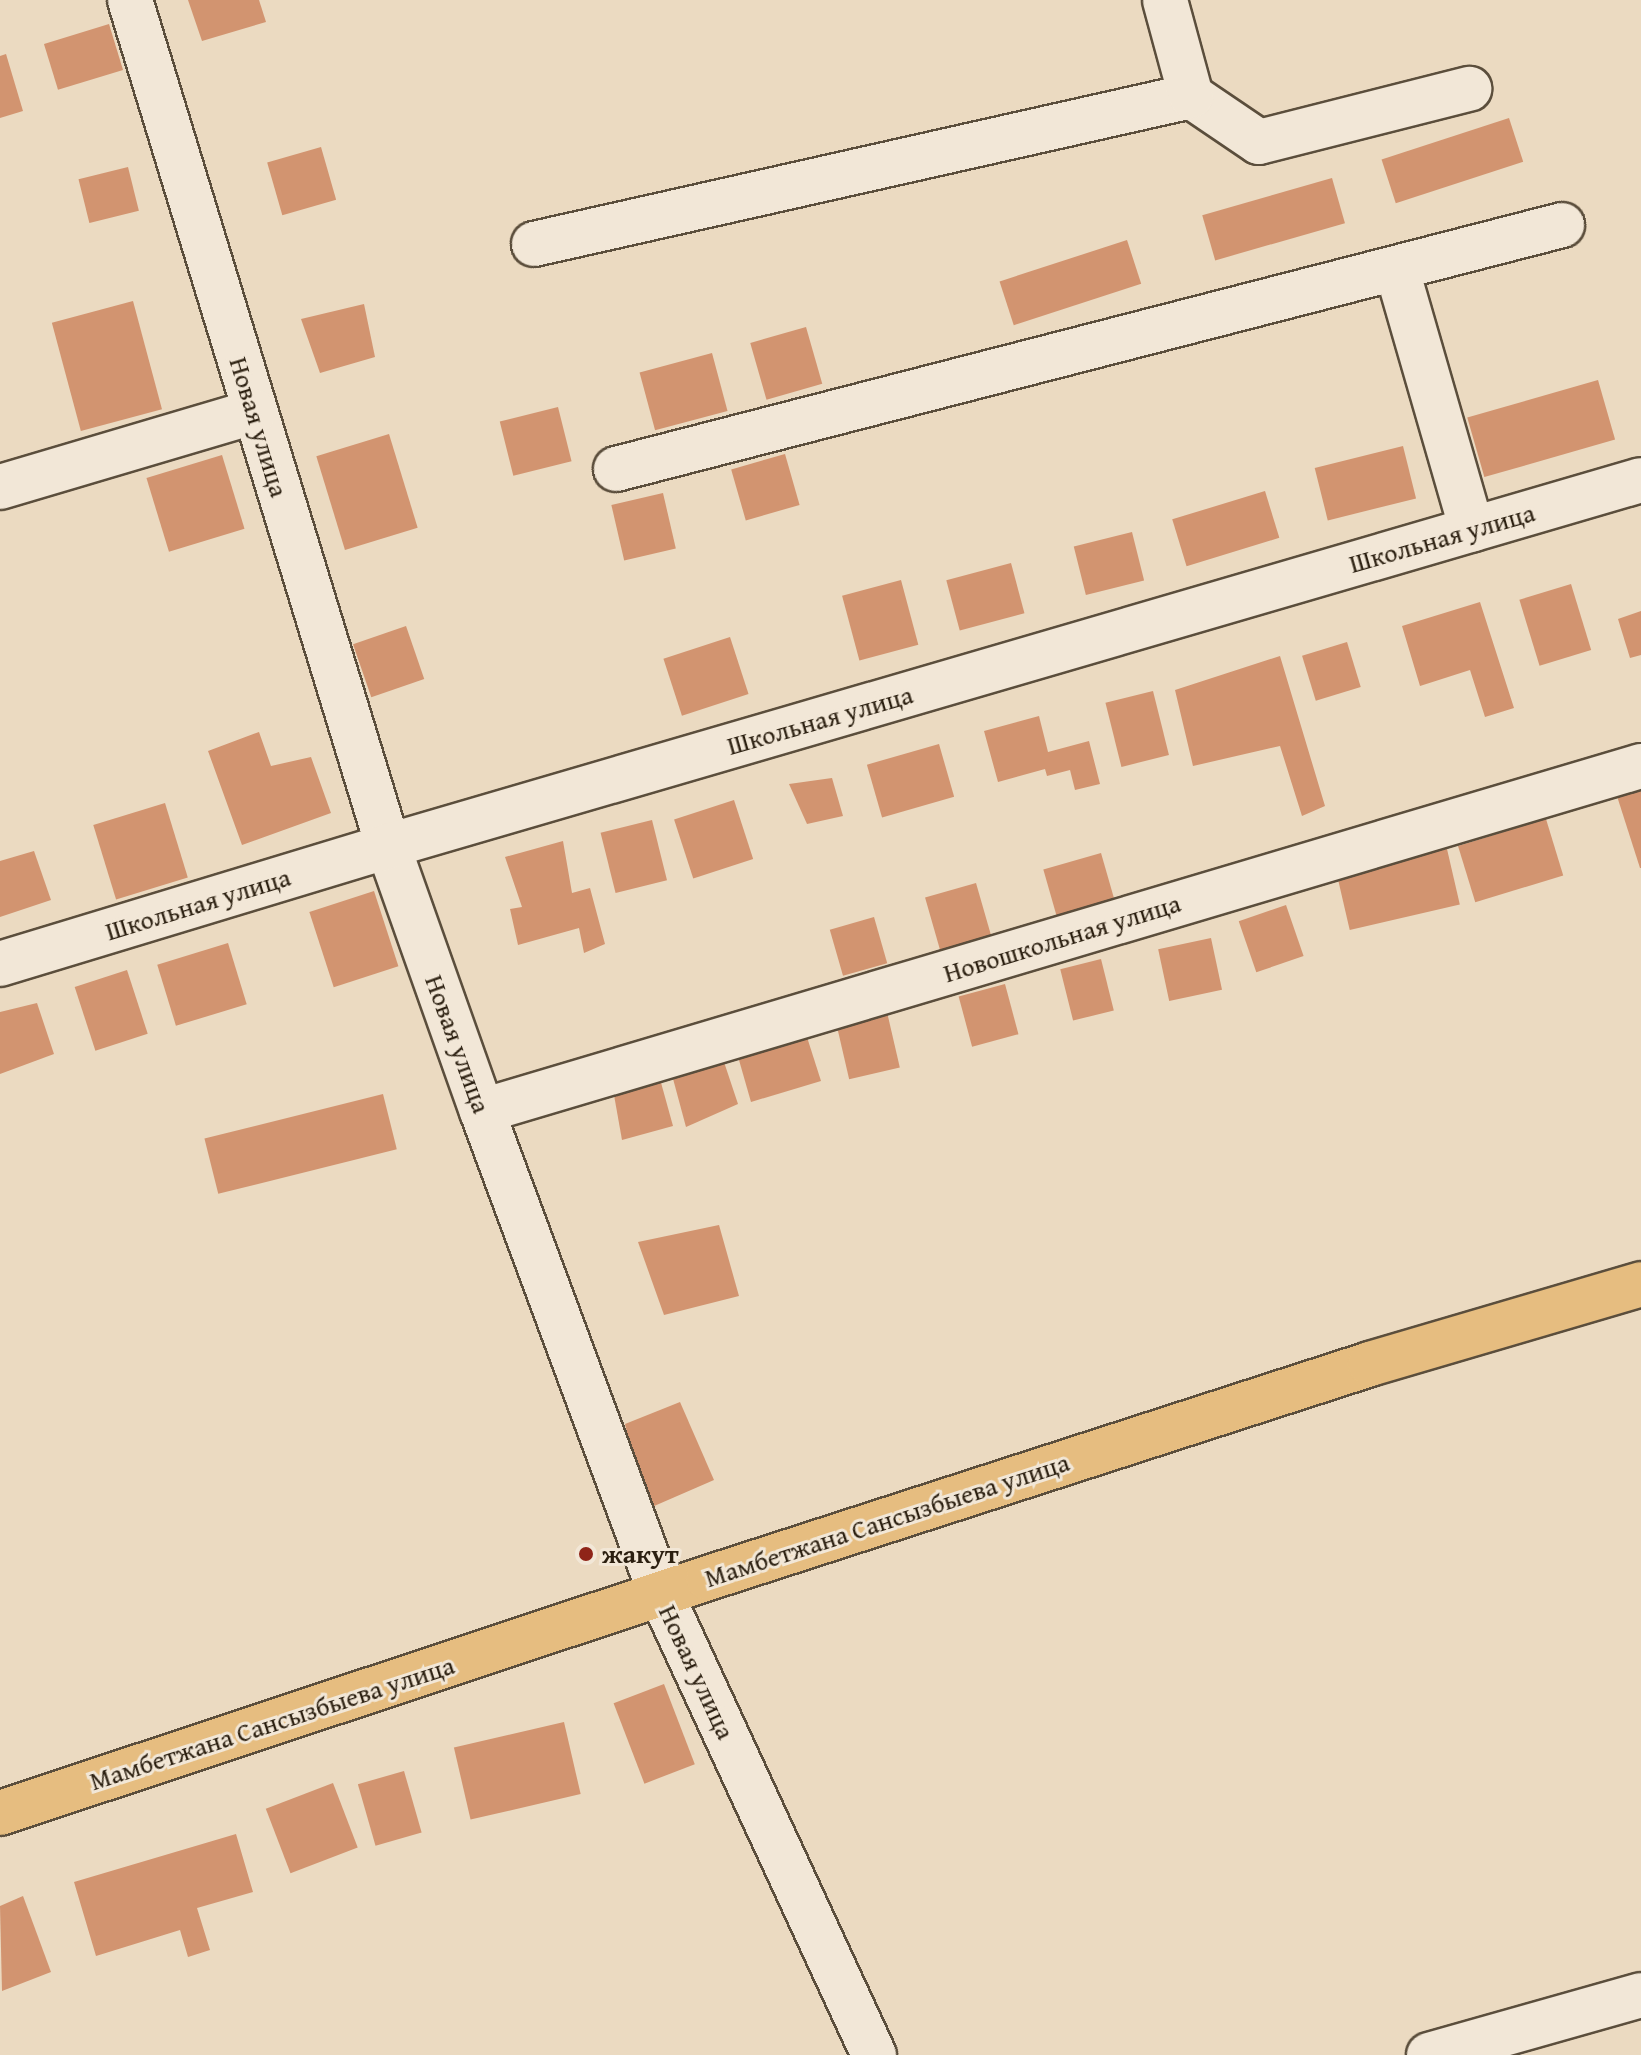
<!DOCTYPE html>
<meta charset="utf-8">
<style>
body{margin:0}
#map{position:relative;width:1641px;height:2055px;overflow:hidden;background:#ebdac1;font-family:"Gentium Book Plus",serif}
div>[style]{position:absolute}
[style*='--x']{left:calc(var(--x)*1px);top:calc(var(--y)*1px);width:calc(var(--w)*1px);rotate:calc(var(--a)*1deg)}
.building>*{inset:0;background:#d29470;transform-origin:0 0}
.roads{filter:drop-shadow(2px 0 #5b4e3c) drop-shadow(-2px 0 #5b4e3c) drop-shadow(0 2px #5b4e3c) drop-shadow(0 -2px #5b4e3c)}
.minor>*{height:44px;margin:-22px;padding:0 22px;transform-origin:22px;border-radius:22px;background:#f2e7d7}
.major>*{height:44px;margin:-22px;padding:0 22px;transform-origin:22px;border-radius:22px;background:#e6bd80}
.dots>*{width:22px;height:22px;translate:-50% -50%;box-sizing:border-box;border:4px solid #f2e7d7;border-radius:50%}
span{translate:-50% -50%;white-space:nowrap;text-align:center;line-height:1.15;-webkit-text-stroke:6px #f2e7d7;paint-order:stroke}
.street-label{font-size:26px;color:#2b1f10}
.poi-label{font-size:26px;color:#2b1f10;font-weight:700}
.left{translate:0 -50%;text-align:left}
</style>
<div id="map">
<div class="building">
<i style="clip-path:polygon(188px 0,259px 0,266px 22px,202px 41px)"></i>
<i style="left:109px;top:24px;width:48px;height:68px;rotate:73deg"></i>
<i style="clip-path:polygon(6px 54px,23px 111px,0 118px,0 56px)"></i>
<i style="left:1509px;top:118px;width:46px;height:134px;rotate:72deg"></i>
<i style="left:321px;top:147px;width:55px;height:56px;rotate:74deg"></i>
<i style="left:128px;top:167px;width:45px;height:51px;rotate:76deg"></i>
<i style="left:1332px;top:178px;width:47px;height:135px;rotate:74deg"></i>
<i style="left:1127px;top:240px;width:46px;height:134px;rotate:72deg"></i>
<i style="left:133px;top:301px;width:112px;height:84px;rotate:75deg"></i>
<i style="clip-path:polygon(364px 304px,375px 357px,320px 373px,301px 319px)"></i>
<i style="left:806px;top:327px;width:59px;height:58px;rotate:74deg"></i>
<i style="left:712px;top:353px;width:60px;height:75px;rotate:75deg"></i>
<i style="left:1598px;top:380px;width:62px;height:136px;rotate:74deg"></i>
<i style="left:558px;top:407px;width:56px;height:60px;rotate:76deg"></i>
<i style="left:389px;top:434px;width:98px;height:76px;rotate:73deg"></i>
<i style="left:1403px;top:446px;width:54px;height:91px;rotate:76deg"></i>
<i style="left:785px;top:454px;width:53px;height:56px;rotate:74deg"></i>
<i style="left:222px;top:455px;width:77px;height:79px;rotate:73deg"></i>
<i style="left:1265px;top:491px;width:49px;height:97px;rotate:73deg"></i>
<i style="left:663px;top:493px;width:57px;height:53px;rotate:77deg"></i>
<i style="left:1132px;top:532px;width:50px;height:60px;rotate:76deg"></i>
<i style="left:1011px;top:563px;width:52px;height:67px;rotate:75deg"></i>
<i style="left:901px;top:580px;width:67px;height:61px;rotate:75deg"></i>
<i style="left:1571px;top:584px;width:69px;height:54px;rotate:73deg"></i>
<i style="clip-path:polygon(1480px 602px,1514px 708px,1485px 717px,1470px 670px,1420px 686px,1402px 626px)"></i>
<i style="clip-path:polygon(1641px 611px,1641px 655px,1630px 658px,1618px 619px)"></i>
<i style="left:406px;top:626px;width:56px;height:56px;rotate:71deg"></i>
<i style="left:730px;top:637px;width:60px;height:70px;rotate:72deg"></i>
<i style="left:1347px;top:642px;width:47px;height:47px;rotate:73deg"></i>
<i style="clip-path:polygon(1280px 656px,1325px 806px,1302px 816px,1280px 746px,1193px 766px,1175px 690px)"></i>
<i style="left:1153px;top:691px;width:66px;height:49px;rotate:76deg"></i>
<i style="clip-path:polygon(1039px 716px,1048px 752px,1089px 741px,1100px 784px,1075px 790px,1070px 770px,1047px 776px,1045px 769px,998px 782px,984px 731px)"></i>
<i style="clip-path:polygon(259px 732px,271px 766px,311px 757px,331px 813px,242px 845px,208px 751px)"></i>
<i style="left:939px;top:744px;width:55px;height:75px;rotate:74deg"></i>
<i style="clip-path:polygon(832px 778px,843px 816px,807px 824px,789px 784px)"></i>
<i style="clip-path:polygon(1641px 785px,1641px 868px,1640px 868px,1616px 793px)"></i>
<i style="left:734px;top:800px;width:62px;height:63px;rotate:72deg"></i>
<i style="left:165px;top:803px;width:78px;height:75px;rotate:73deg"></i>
<i style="left:1546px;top:819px;width:59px;height:92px;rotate:73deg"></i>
<i style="left:652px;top:820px;width:62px;height:53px;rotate:76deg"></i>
<i style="clip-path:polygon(563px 841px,572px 893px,590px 888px,605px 944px,584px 953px,579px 928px,518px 945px,510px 909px,522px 907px,505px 857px)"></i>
<i style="left:1447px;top:849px;width:57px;height:113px;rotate:77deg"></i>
<i style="clip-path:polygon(34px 851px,51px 900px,0 917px,0 861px)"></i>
<i style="left:1101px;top:853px;width:55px;height:60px;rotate:74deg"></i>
<i style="left:976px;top:883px;width:55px;height:53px;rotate:74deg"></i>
<i style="left:374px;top:891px;width:79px;height:68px;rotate:72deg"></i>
<i style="left:1286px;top:905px;width:54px;height:50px;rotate:71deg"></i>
<i style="left:874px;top:917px;width:48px;height:46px;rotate:74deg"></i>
<i style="left:1211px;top:938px;width:53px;height:54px;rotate:78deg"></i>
<i style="left:228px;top:943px;width:64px;height:74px;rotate:73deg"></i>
<i style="left:1101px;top:959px;width:53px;height:42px;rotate:76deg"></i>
<i style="left:127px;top:970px;width:67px;height:55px;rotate:72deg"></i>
<i style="left:1005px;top:984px;width:52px;height:48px;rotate:75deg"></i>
<i style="clip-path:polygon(37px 1003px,54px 1054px,0 1074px,0 1012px)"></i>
<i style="left:887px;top:1012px;width:57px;height:52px;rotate:77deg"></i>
<i style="clip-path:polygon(806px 1034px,821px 1081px,751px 1102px,735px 1046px)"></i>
<i style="clip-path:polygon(723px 1059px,738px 1104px,686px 1127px,672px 1075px)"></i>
<i style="clip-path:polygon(660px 1079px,673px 1126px,622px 1140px,614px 1095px)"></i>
<i style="left:383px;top:1094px;width:57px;height:184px;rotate:76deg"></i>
<i style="clip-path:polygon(719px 1225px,739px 1296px,664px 1315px,638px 1242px)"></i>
<i style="clip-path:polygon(680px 1402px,714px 1480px,645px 1510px,625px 1424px)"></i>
<i style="left:664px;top:1684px;width:86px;height:54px;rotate:69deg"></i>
<i style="left:564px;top:1722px;width:74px;height:113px;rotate:77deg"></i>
<i style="left:404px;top:1771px;width:64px;height:48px;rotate:74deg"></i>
<i style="left:333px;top:1783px;width:69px;height:72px;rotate:69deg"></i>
<i style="clip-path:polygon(236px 1834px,253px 1892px,197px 1908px,210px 1950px,188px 1957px,180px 1930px,96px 1956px,74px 1882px)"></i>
<i style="clip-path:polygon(23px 1896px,51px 1972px,2px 1991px,0 1906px)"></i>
</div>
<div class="roads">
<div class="minor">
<i style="--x:130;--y:0;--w:884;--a:73.04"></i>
<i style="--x:388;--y:846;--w:281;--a:70.5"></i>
<i style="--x:482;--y:1111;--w:515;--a:69.67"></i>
<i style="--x:661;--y:1594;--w:508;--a:65.2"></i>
<i style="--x:1191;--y:96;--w:82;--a:34.1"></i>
<i style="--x:1259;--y:142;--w:217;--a:-14.2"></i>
<i style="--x:534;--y:244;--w:673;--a:-12.69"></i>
<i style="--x:1191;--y:96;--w:99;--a:-105.2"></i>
<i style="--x:1397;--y:270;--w:270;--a:73.9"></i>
<i style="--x:616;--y:469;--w:977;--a:-14.46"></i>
<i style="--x:0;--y:487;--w:265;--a:-16.5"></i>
<i style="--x:0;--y:964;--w:406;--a:-16.9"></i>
<i style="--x:388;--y:846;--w:1305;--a:-16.28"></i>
<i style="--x:482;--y:1111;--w:1209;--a:-16.58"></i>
<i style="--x:1429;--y:2055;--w:220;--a:-15.8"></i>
</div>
<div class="major">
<i style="--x:0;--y:1813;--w:746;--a:-18.36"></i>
<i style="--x:708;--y:1578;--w:696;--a:-17.91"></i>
<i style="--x:1370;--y:1364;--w:283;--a:-16.4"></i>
</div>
</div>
<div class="dots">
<i style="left:586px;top:1554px;background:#8f2418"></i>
</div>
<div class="street-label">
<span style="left:259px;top:427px;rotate:73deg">Новая улица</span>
<span style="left:1442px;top:538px;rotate:-16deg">Школьная улица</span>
<span style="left:820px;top:720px;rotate:-16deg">Школьная улица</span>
<span style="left:198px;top:904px;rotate:-17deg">Школьная улица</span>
<span style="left:1062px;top:938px;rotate:-17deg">Новошкольная улица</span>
<span style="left:458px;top:1044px;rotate:70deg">Новая улица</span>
<span style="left:887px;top:1520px;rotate:-18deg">Мамбетжана Сансызбыева улица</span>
<span style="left:697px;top:1672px;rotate:65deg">Новая улица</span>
<span style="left:272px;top:1723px;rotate:-18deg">Мамбетжана Сансызбыева улица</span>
</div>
<div class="poi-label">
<span class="left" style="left:602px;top:1554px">жакут</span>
</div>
</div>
